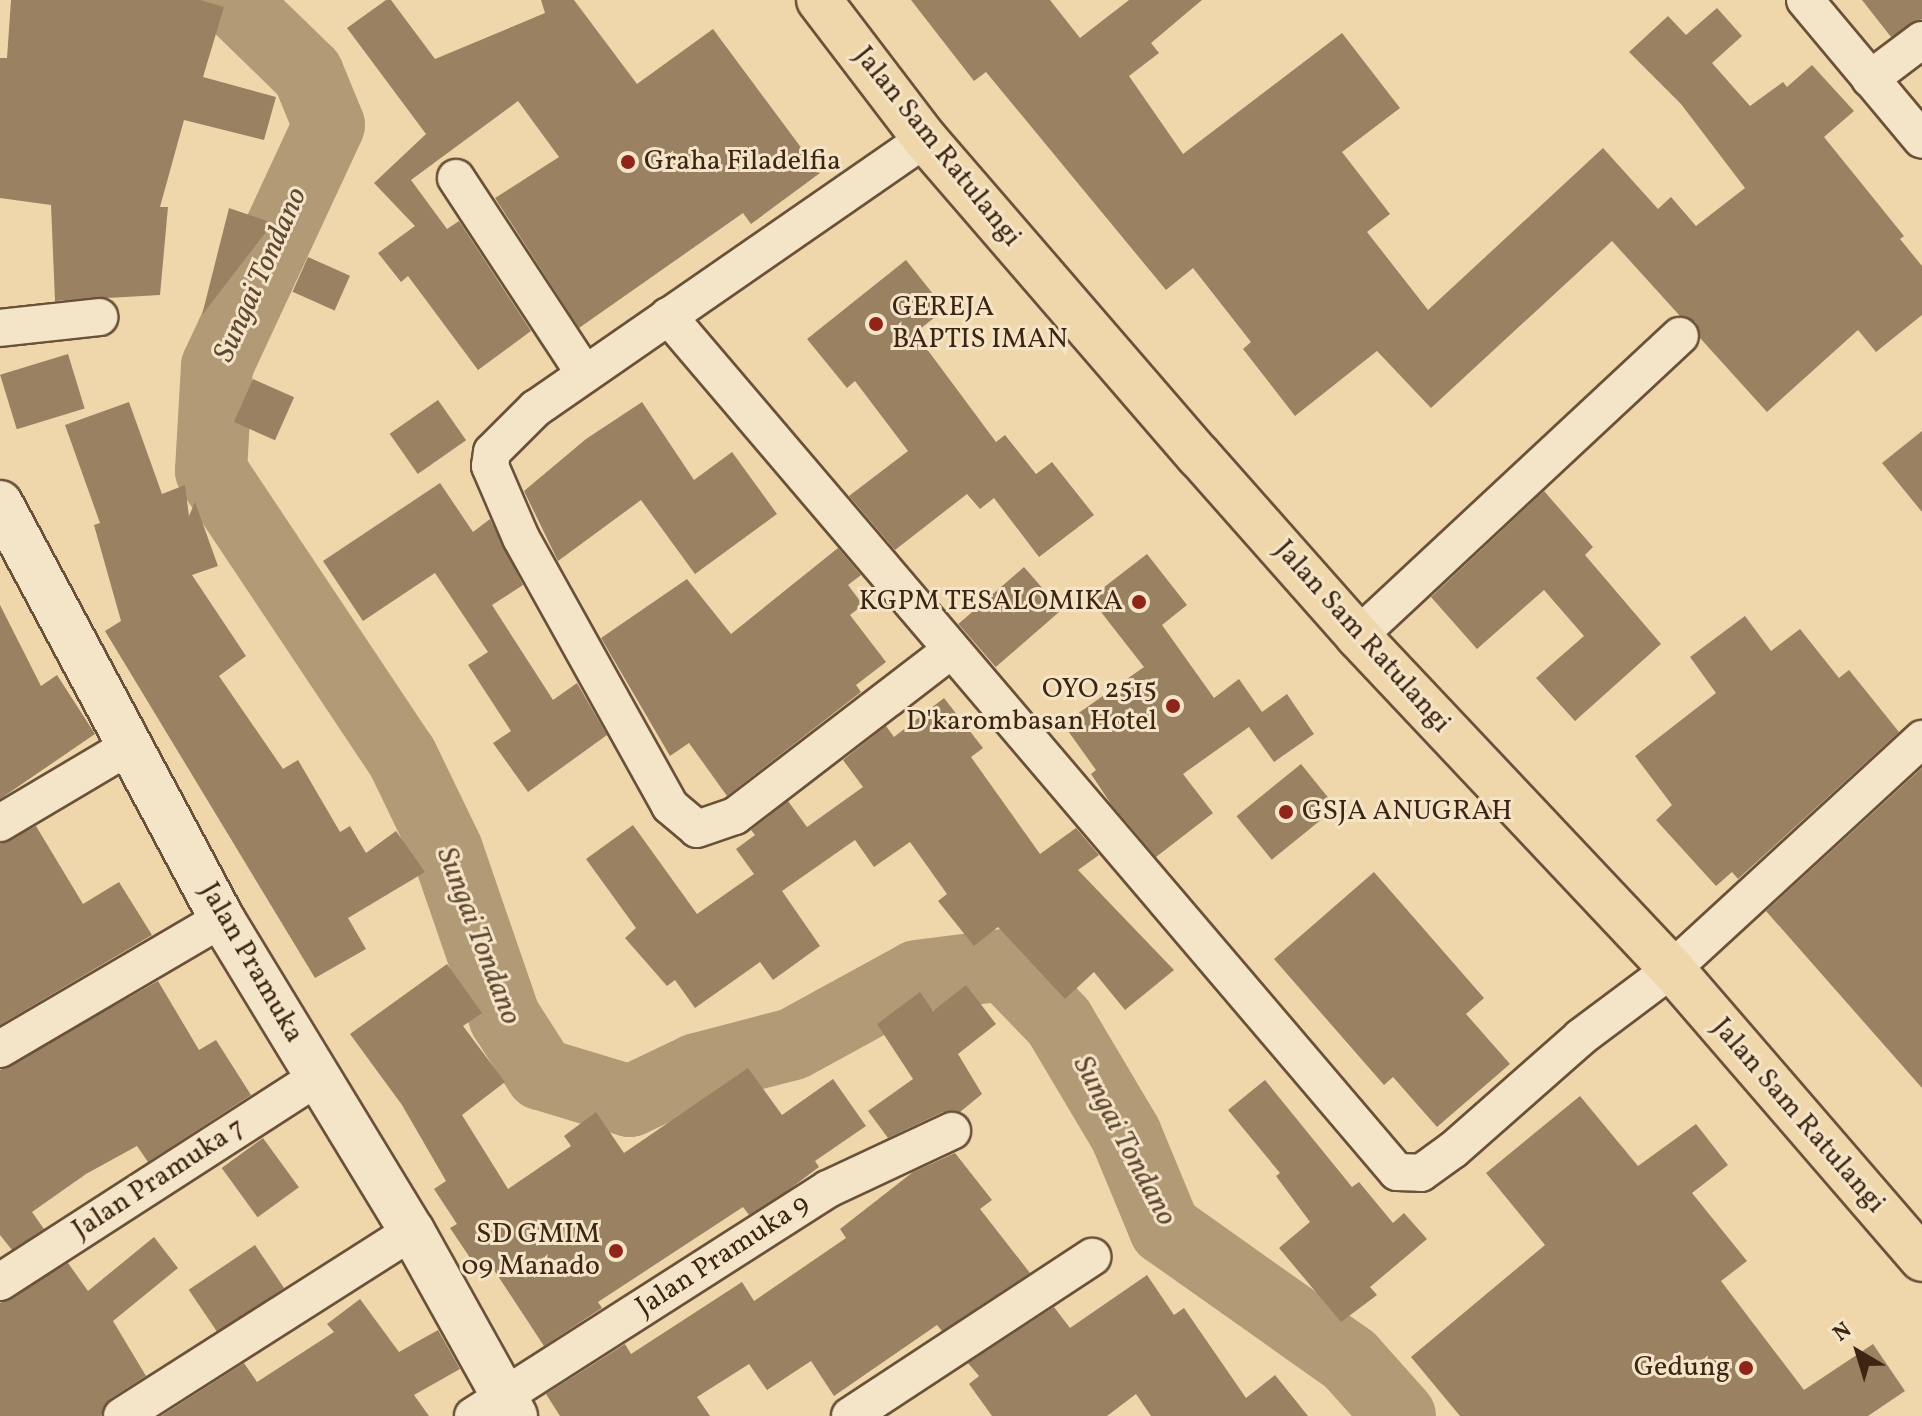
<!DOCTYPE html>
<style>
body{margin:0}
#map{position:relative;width:1922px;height:1416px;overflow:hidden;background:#f0d7ab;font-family:Vollkorn,serif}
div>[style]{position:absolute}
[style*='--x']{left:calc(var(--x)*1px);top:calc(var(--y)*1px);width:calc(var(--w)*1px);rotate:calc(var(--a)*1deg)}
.river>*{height:72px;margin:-36px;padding:0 36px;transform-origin:36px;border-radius:36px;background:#b39a77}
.building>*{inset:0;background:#9a8162;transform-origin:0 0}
.roads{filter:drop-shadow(2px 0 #6a5139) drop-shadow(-2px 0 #6a5139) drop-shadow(0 2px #6a5139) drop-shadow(0 -2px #6a5139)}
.street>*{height:36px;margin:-18px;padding:0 18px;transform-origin:18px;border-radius:18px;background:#f5e5c8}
.secondary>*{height:44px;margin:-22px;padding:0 22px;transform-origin:22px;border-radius:22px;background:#f5e5c8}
.primary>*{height:44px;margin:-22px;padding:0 22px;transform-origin:22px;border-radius:22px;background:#f0d7ab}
.dots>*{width:22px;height:22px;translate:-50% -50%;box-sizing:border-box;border:4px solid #f5e5c8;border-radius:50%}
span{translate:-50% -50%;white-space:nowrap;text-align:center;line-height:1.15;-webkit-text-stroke:6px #f5e5c8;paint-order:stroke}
.street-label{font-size:28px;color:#3d2413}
.poi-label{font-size:28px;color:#3d2413}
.left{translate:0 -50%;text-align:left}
.right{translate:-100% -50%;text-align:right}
.water-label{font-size:30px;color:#604731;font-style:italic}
.north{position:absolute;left:1818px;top:1312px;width:80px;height:80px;-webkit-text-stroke:6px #f5e5c8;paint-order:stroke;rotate:322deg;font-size:22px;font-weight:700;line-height:32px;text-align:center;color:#3d2413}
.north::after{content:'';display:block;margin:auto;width:28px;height:36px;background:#3d2413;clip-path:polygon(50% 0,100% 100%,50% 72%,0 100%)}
</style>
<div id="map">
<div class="river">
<i style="--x:232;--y:0;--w:106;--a:44.2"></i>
<i style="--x:308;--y:74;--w:55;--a:67.6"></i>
<i style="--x:329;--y:125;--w:266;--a:114.9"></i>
<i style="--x:217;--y:366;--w:105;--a:93.3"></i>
<i style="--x:211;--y:471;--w:344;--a:56.3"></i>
<i style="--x:402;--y:757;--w:103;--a:64.2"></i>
<i style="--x:447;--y:850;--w:178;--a:71"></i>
<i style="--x:505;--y:1018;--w:67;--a:57.3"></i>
<i style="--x:541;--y:1074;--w:93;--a:16.9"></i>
<i style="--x:630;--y:1101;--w:74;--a:-25.5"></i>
<i style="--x:697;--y:1069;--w:99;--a:-14.6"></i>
<i style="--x:793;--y:1044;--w:141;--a:-28.7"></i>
<i style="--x:917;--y:976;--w:88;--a:-7.2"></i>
<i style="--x:1004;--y:965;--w:79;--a:46"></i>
<i style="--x:1059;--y:1022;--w:131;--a:59.3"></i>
<i style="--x:1126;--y:1135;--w:102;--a:67.5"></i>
<i style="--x:1165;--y:1229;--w:227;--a:35.3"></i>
<i style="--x:1350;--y:1360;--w:75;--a:48.2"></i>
</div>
<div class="building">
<i style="clip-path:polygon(11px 0,200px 0,224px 7px,203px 77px,276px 97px,264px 140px,184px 120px,160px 207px,168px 207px,160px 295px,55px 301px,51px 205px,0 198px,0 58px,7px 58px)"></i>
<i style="clip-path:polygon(386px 0,391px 0,435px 59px,545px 13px,541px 0,574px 0,637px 84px,713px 29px,820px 173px,751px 224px,743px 213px,579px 328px,495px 198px,559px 157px,518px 101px,411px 180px,447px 229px,459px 221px,531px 331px,478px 370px,408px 276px,401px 282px,378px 253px,415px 226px,374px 183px,426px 134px,347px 28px)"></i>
<i style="clip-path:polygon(911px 0,1050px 0,1080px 38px,1129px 0,1202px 0,1151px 43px,1159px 53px,1129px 76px,1183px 154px,1342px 33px,1400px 108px,1342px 152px,1390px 214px,1367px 232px,1428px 310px,1603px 148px,1658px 209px,1671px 197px,1696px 226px,1745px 188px,1681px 104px,1629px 52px,1668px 16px,1686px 35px,1717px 8px,1742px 36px,1712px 63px,1750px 106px,1783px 82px,1787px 87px,1812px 65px,1854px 111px,1824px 137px,1904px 236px,1900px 239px,1922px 266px,1922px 315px,1876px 352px,1858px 330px,1767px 412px,1700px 338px,1696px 322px,1680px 316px,1612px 241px,1431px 408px,1377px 351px,1295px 416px,1243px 349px,1251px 342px,1193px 268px,1166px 290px,986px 72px,974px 81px)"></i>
<i style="clip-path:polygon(1862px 0,1922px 0,1922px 19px,1891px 37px)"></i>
<i style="clip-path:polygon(229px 208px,273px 223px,202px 315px)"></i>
<i style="left:308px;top:257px;width:46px;height:38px;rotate:24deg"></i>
<i style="clip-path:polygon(906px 260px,945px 309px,915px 333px,996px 442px,1005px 435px,1036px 474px,1052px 462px,1094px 515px,1039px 557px,994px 498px,980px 509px,967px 494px,895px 550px,849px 496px,908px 451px,855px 381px,847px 388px,807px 339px)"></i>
<i style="left:68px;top:354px;width:57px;height:71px;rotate:73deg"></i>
<i style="left:253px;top:379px;width:45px;height:47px;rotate:24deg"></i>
<i style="left:438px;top:400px;width:49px;height:59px;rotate:55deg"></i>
<i style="clip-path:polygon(129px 402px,162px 494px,185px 485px,189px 516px,195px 502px,218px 566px,192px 575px,246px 656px,219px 676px,283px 769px,298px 760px,340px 832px,350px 826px,366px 853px,396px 831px,425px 872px,348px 918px,366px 949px,315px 978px,105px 631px,121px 621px,94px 525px,100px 523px,65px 425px)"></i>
<i style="clip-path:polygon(642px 402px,694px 480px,732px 452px,777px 514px,695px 574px,641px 500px,558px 561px,524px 491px,586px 439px)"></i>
<i style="clip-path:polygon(1922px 431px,1922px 512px,1882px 463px)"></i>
<i style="clip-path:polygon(440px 483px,473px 532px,490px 519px,523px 585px,492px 605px,553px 700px,577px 683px,607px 735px,528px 792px,493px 743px,511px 731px,468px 665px,488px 652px,435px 573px,363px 621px,323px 561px)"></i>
<i style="clip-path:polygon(1544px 491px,1593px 547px,1585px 555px,1661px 644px,1575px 721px,1536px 678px,1584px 636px,1544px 590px,1477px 649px,1431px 597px)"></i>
<i style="clip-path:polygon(838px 548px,861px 575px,848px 585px,863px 605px,850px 615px,886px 662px,856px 685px,861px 692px,727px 796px,689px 743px,670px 756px,601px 638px,687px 579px,731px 634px)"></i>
<i style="clip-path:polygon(1147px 554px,1187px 605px,1162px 625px,1214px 698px,1239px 679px,1262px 712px,1287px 694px,1314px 734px,1274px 762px,1249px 727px,1183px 774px,1213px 813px,1156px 857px,1111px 804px,1091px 774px,1096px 770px,1063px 724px,1144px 667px,1090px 598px)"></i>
<i style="left:1024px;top:567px;width:57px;height:87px;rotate:49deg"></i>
<i style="clip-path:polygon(0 605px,41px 686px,57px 675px,95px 734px,0 799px)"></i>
<i style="clip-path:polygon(1745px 616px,1771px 651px,1800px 629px,1839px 678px,1849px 670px,1899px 732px,1738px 879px,1732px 872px,1716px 886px,1656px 820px,1672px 805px,1635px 756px,1716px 693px,1690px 657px)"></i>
<i style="clip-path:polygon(944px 698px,983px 748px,971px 757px,1040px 854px,1076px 828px,1099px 855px,1078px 870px,1174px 970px,1125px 1010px,1094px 972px,1065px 999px,998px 927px,974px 946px,938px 901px,947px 894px,910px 842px,874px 867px,855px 840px,782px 891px,820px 946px,773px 980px,760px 962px,695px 1008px,675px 980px,667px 986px,625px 938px,636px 928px,586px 859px,633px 825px,697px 914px,754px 874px,736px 849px,755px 835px,751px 830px,788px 801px,807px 827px,863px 787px,843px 760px,886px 726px,894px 737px)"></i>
<i style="left:1301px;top:764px;width:56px;height:83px;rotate:51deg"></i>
<i style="clip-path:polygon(1922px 768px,1922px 1088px,1766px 911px)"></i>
<i style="clip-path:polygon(36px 826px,83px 904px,119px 882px,152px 935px,0 1025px,0 844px)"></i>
<i style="clip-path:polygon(1374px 872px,1484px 998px,1466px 1014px,1510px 1064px,1437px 1127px,1393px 1077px,1384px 1085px,1274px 959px)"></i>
<i style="clip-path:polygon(447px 964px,482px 1013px,463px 1026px,505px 1082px,462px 1115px,508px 1189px,571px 1146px,564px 1136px,596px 1112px,624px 1153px,748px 1068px,782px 1115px,833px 1079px,866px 1126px,815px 1161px,819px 1167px,787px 1191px,749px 1215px,743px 1207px,598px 1302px,602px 1308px,544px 1346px,494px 1270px,483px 1277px,450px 1228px,457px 1224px,434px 1189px,446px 1181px,402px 1105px,350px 1034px)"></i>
<i style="clip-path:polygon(158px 981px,199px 1050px,216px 1040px,251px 1095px,148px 1162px,137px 1146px,86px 1174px,32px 1212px,44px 1229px,12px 1250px,0 1235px,0 1070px)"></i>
<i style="clip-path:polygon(966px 985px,996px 1024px,958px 1054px,982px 1094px,960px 1112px,943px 1112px,888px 1138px,868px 1111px,913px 1079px,877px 1024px,920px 992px,933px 1011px)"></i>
<i style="clip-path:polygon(1265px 1080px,1352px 1187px,1359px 1182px,1393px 1223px,1404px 1213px,1427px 1239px,1370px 1287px,1377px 1295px,1341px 1322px,1279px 1248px,1310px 1222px,1276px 1176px,1280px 1173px,1228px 1110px)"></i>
<i style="clip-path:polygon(1580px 1096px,1638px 1166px,1696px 1124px,1728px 1165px,1692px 1193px,1747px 1261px,1721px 1281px,1804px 1390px,1873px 1344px,1905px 1391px,1868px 1416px,1460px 1416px,1411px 1357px,1545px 1245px,1486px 1173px)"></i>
<i style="left:263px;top:1138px;width:61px;height:51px;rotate:54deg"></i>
<i style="clip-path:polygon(955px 1153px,992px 1200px,980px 1209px,1030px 1273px,942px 1331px,937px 1325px,834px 1396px,811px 1361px,767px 1390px,749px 1364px,697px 1397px,710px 1416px,560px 1416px,546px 1394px,625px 1344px,631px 1354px,742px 1282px,754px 1301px,846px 1238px,840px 1229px,913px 1172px)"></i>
<i style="clip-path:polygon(154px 1237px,178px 1268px,113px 1321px,146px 1376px,110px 1399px,101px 1416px,0 1416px,0 1303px,68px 1263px,88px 1291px)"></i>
<i style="left:255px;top:1245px;width:52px;height:80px;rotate:56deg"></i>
<i style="clip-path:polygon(1147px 1275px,1174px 1315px,1184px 1308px,1246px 1398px,1275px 1375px,1308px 1416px,1151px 1416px,1136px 1394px,1107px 1416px,992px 1416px,969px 1384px,979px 1376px,968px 1363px,1054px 1307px,1070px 1328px)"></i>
<i style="clip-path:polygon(360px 1299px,399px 1352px,438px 1330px,460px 1369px,414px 1395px,429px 1416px,161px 1416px,244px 1363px,257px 1382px,334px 1332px,327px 1324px)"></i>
</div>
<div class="roads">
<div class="street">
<i style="--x:1805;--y:0;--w:182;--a:50.1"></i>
<i style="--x:1870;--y:79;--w:65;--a:-36.9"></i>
<i style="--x:925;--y:139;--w:473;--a:145.3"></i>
<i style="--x:536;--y:408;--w:62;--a:135"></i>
<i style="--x:492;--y:452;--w:14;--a:98"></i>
<i style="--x:490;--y:466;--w:78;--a:66.7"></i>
<i style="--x:521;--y:538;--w:307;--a:60.9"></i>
<i style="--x:670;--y:806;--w:35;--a:40"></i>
<i style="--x:697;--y:829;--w:40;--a:-18.9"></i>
<i style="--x:735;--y:816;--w:271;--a:-37.5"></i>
<i style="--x:456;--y:178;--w:233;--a:56.7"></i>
<i style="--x:668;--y:316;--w:1124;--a:49.58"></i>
<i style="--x:1397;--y:1172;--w:24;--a:2"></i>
<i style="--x:1421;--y:1173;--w:39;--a:-36"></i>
<i style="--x:1453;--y:1150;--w:171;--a:-41.4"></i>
<i style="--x:1581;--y:1037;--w:114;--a:-36.8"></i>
<i style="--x:1672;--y:969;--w:340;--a:-42.6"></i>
<i style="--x:0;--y:328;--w:100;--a:-6.3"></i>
<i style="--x:1358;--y:636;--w:440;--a:-43"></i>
<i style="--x:0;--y:823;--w:149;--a:-30.7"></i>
<i style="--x:0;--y:1049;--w:257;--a:-30.4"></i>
<i style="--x:0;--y:1282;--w:378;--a:-32.8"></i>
<i style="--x:122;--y:1416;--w:344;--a:-32.5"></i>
<i style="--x:473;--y:1416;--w:421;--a:-32.6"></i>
<i style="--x:828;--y:1189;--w:137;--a:-25.1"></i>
<i style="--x:850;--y:1416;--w:290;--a:-33.3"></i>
</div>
<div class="secondary">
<i style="--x:0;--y:503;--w:472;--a:61.9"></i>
<i style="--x:222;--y:919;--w:365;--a:58.7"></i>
<i style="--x:412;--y:1231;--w:212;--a:60.9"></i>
</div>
<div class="primary">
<i style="--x:819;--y:0;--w:175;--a:52.7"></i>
<i style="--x:925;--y:139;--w:419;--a:49.2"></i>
<i style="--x:1199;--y:456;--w:240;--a:48.5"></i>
<i style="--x:1358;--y:636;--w:458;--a:46.7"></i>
<i style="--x:1672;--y:969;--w:383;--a:49.2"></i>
</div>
</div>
<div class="dots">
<i style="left:628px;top:162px;background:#8f2418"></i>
<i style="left:876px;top:324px;background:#8f2418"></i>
<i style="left:1139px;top:602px;background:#8f2418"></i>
<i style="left:1173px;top:706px;background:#8f2418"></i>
<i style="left:1286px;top:812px;background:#8f2418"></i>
<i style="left:616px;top:1251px;background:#8f2418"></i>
<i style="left:1746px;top:1368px;background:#8f2418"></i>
</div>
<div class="street-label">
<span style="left:937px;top:147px;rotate:51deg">Jalan Sam Ratulangi</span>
<span style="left:1362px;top:637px;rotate:48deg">Jalan Sam Ratulangi</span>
<span style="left:251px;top:963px;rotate:60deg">Jalan Pramuka</span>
<span style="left:1798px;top:1116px;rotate:49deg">Jalan Sam Ratulangi</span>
<span style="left:159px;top:1179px;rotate:-33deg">Jalan Pramuka 7</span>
<span style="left:723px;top:1256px;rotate:-33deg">Jalan Pramuka 9</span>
</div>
<div class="poi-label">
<span class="left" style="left:644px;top:162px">Graha Filadelfia</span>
<span class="left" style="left:892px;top:324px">GEREJA<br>BAPTIS IMAN</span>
<span class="right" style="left:1123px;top:602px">KGPM TESALOMIKA</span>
<span class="right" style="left:1157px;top:706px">OYO 2515<br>D'karombasan Hotel</span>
<span class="left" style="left:1302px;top:812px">GSJA ANUGRAH</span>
<span class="right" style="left:600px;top:1251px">SD GMIM<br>09 Manado</span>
<span class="right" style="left:1730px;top:1368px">Gedung</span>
</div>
<div class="water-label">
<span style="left:261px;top:275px;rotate:-66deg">Sungai Tondano</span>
<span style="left:478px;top:936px;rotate:69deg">Sungai Tondano</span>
<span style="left:1124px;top:1141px;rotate:62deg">Sungai Tondano</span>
</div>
<div class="north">N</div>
</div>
